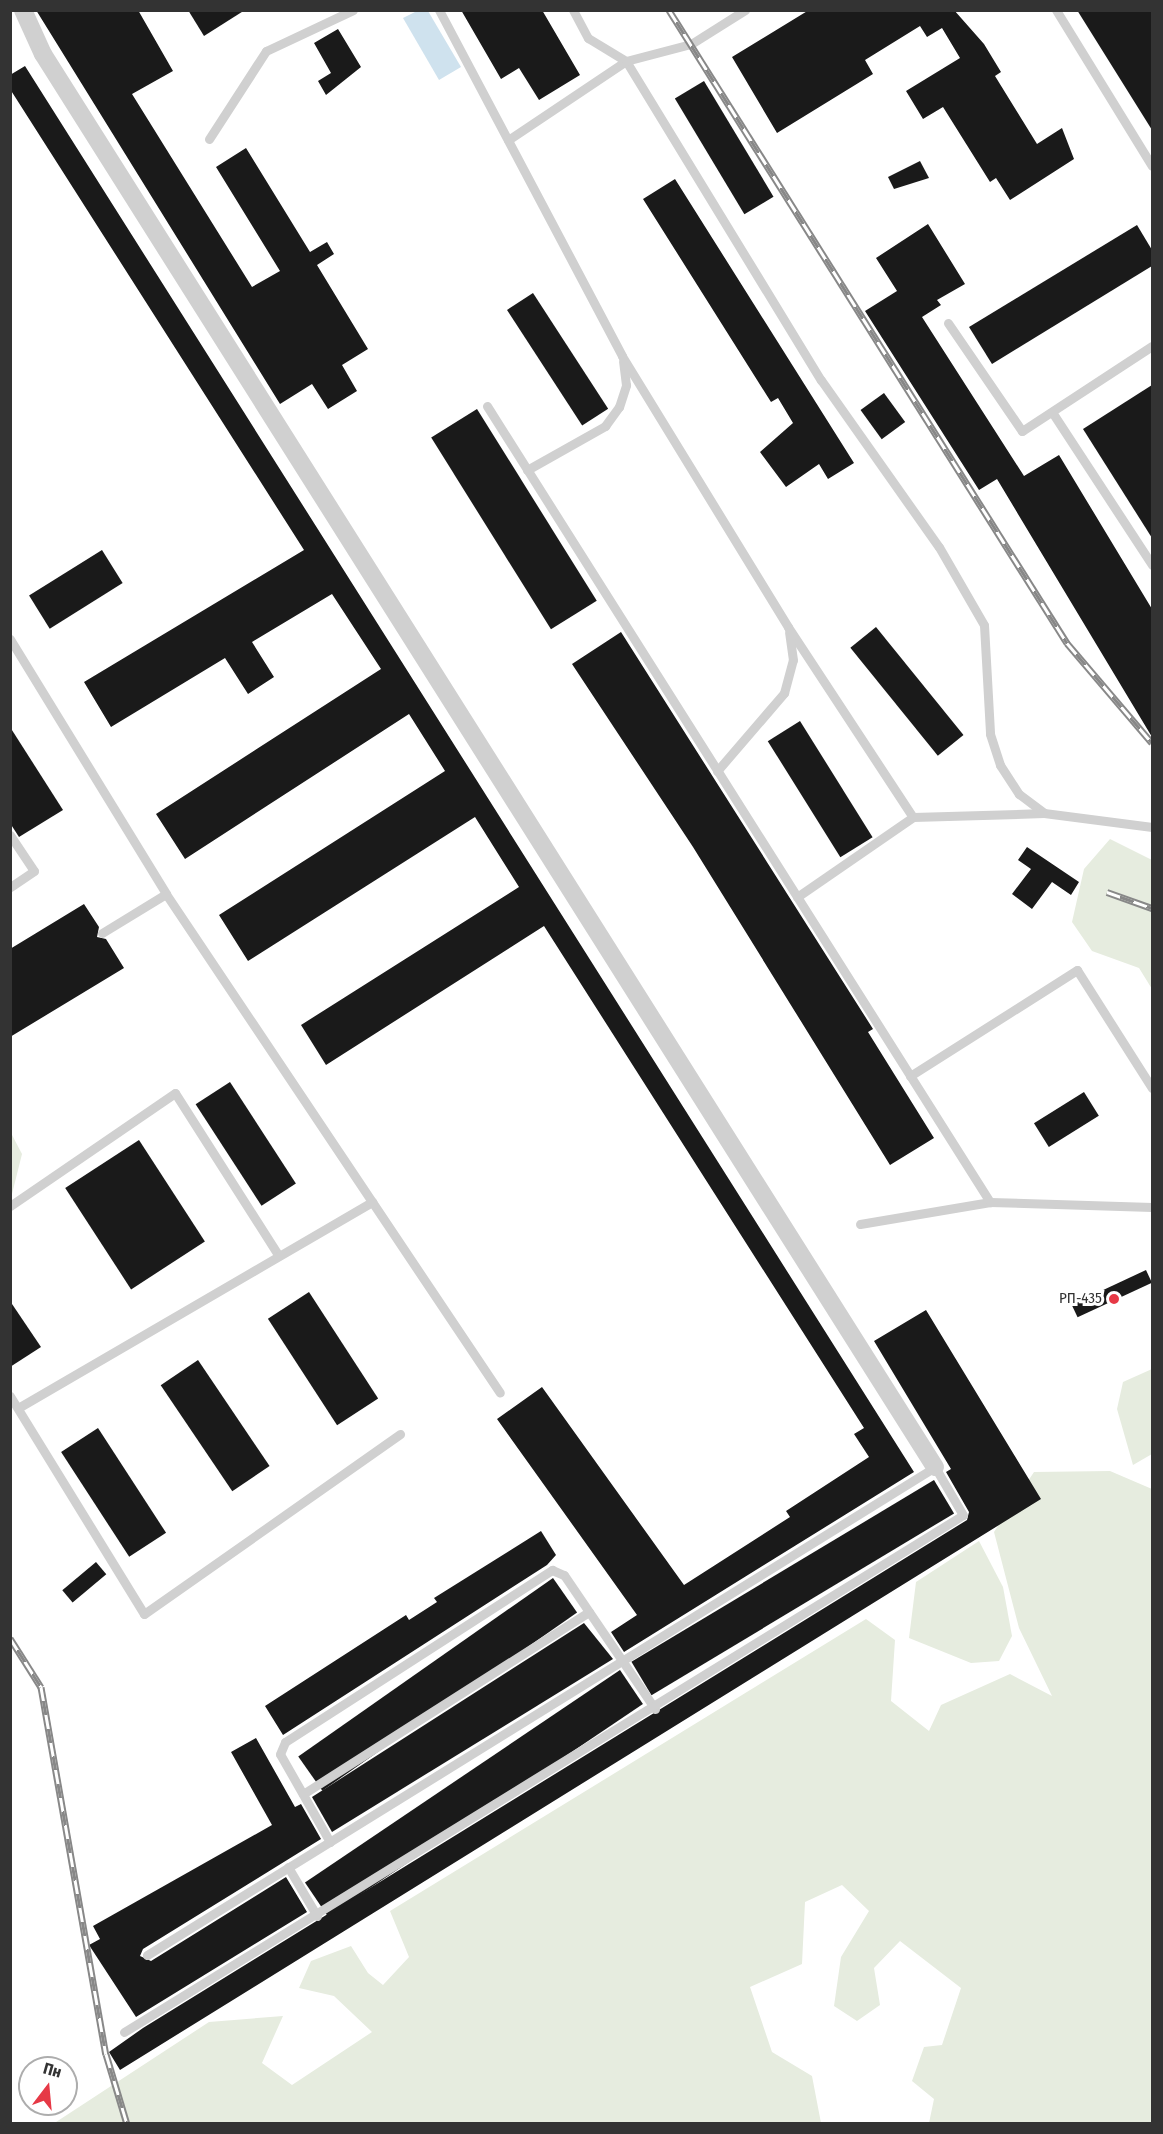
<!DOCTYPE html>
<meta charset="utf-8">
<style>
body{margin:0}
#map{position:relative;width:1163px;height:2134px;overflow:hidden;background:#fff;font-family:"Fira Sans Condensed",sans-serif}
div>[style]{position:absolute}
[style*='--x']{left:calc(var(--x)*1px);top:calc(var(--y)*1px);width:calc(var(--w)*1px);rotate:calc(var(--a)*1deg)}
.green>*{inset:0;background:#e6ecdf}
.water>*{inset:0;background:#cfe2ee}
.building>*{inset:0;background:#1a1a1a;transform-origin:0 0}
.service>*{height:9px;margin:-4.5px;padding:0 4.5px;transform-origin:4.5px;border-radius:4.5px;background:#d0d0d0}
.minor>*{height:18px;margin:-9px;padding:0 9px;transform-origin:9px;border-radius:9px;background:#d0d0d0}
.rail>*{height:7px;margin-top:-3.5px;transform-origin:0;background:repeating-linear-gradient(90deg,#fff 0 14px,#888 0 28px);box-sizing:border-box;border-block:2px solid #888}
.dots>*{width:16px;height:16px;translate:-50% -50%;box-sizing:border-box;border:3px solid #fff;border-radius:50%}
span{translate:-50% -50%;white-space:nowrap;text-align:center;line-height:1.15;-webkit-text-stroke:6px #fff;paint-order:stroke}
.poi-label{font-size:15px;color:#333}
.right{translate:-100% -50%;text-align:right}
.frame{position:absolute;inset:0;border:12px solid #333;pointer-events:none}
.north{position:absolute;left:18px;top:2056px;width:60px;height:60px;box-sizing:border-box;background:#fff;border:2px solid #adadad;border-radius:50%;rotate:16deg;font-size:16px;font-weight:700;line-height:24px;text-align:center;color:#333}
.north::after{content:'';display:block;margin:auto;width:21px;height:27px;background:#e63946;clip-path:polygon(50% 0,100% 100%,50% 72%,0 100%)}
</style>
<div id="map">
<div class="green">
<i style="clip-path:polygon(1110px 839px,1152px 860px,1152px 989px,1139px 968px,1092px 951px,1072px 922px,1084px 869px)"></i>
<i style="clip-path:polygon(11px 1133px,22px 1154px,11px 1198px,10px 1133px)"></i>
<i style="clip-path:polygon(1152px 1369px,1152px 1454px,1133px 1465px,1117px 1409px,1123px 1382px)"></i>
<i style="clip-path:polygon(1110px 1471px,1152px 1489px,1152px 2123px,929px 2123px,934px 2099px,912px 2081px,924px 2047px,942px 2045px,961px 1988px,900px 1941px,874px 1968px,880px 2005px,857px 2021px,834px 2006px,841px 1957px,869px 1911px,842px 1885px,805px 1902px,802px 1964px,750px 1987px,772px 2052px,812px 2076px,821px 2123px,53px 2124px,209px 2022px,283px 2016px,262px 2063px,292px 2085px,372px 2032px,334px 1996px,299px 1988px,311px 1961px,351px 1946px,368px 1973px,383px 1985px,409px 1957px,390px 1911px,866px 1619px,895px 1640px,891px 1701px,929px 1731px,941px 1705px,1010px 1674px,1052px 1696px,1019px 1628px,994px 1532px,1034px 1472px)"></i>
<i style="clip-path:polygon(979px 1541px,1003px 1587px,1012px 1636px,999px 1661px,971px 1663px,909px 1638px,916px 1582px)"></i>
</div>
<div class="water">
<i style="clip-path:polygon(417px 11px,428px 11px,461px 67px,439px 80px,403px 18px)"></i>
</div>
<div class="building">
<i style="clip-path:polygon(36px 10px,138px 10px,173px 71px,132px 94px,252px 287px,280px 271px,216px 167px,246px 148px,310px 252px,327px 242px,334px 254px,317px 265px,368px 349px,342px 365px,357px 391px,328px 409px,312px 384px,280px 404px)"></i>
<i style="clip-path:polygon(188px 10px,245px 10px,204px 36px)"></i>
<i style="clip-path:polygon(461px 10px,542px 10px,580px 75px,539px 100px,519px 68px,501px 79px)"></i>
<i style="clip-path:polygon(809px 10px,954px 10px,984px 44px,1001px 72px,995px 76px,1037px 144px,1062px 128px,1074px 159px,1010px 200px,996px 178px,990px 182px,943px 107px,923px 119px,906px 91px,960px 58px,942px 28px,927px 37px,920px 26px,865px 60px,873px 74px,777px 133px,732px 57px)"></i>
<i style="clip-path:polygon(1077px 10px,1152px 10px,1152px 130px)"></i>
<i style="clip-path:polygon(338px 29px,361px 67px,326px 95px,318px 81px,331px 73px,314px 43px)"></i>
<i style="clip-path:polygon(25px 66px,914px 1472px,624px 1652px,611px 1632px,637px 1615px,497px 1419px,542px 1387px,684px 1585px,790px 1517px,786px 1511px,869px 1457px,854px 1434px,864px 1428px,544px 926px,326px 1065px,301px 1025px,519px 887px,475px 817px,248px 961px,219px 915px,445px 771px,409px 714px,185px 859px,156px 814px,381px 669px,332px 594px,252px 642px,274px 677px,248px 694px,225px 658px,111px 727px,84px 682px,304px 550px,10px 89px,10px 75px)"></i>
<i style="left:704px;top:81px;width:135px;height:34px;rotate:59deg"></i>
<i style="clip-path:polygon(920px 161px,929px 178px,894px 189px,888px 177px)"></i>
<i style="clip-path:polygon(675px 179px,854px 463px,828px 479px,819px 464px,786px 487px,760px 452px,793px 423px,778px 398px,771px 402px,643px 199px)"></i>
<i style="clip-path:polygon(928px 224px,965px 284px,937px 300px,941px 305px,922px 317px,1024px 476px,1059px 455px,1152px 609px,1152px 737px,997px 479px,979px 490px,865px 311px,897px 291px,876px 258px)"></i>
<i style="clip-path:polygon(1137px 225px,1152px 250px,1152px 266px,992px 364px,969px 327px)"></i>
<i style="left:533px;top:293px;width:138px;height:31px;rotate:57deg"></i>
<i style="clip-path:polygon(1152px 385px,1152px 538px,1083px 429px)"></i>
<i style="left:884px;top:393px;width:36px;height:29px;rotate:54deg"></i>
<i style="left:477px;top:409px;width:226px;height:54px;rotate:58deg"></i>
<i style="left:102px;top:550px;width:39px;height:86px;rotate:58deg"></i>
<i style="left:876px;top:627px;width:139px;height:33px;rotate:51deg"></i>
<i style="clip-path:polygon(621px 632px,873px 1029px,868px 1032px,934px 1138px,890px 1165px,693px 847px,572px 664px)"></i>
<i style="left:800px;top:721px;width:137px;height:38px;rotate:58deg"></i>
<i style="clip-path:polygon(10px 727px,63px 810px,19px 837px,10px 823px)"></i>
<i style="clip-path:polygon(1027px 847px,1079px 882px,1071px 895px,1052px 882px,1032px 909px,1012px 894px,1031px 869px,1018px 860px)"></i>
<i style="clip-path:polygon(84px 904px,99px 927px,97px 937px,106px 939px,124px 968px,10px 1037px,10px 949px)"></i>
<i style="left:230px;top:1082px;width:121px;height:41px;rotate:57deg"></i>
<i style="left:1084px;top:1092px;width:28px;height:59px;rotate:58deg"></i>
<i style="left:139px;top:1140px;width:121px;height:88px;rotate:57deg"></i>
<i style="left:1146px;top:1270px;width:14px;height:82px;rotate:65deg"></i>
<i style="left:309px;top:1292px;width:127px;height:49px;rotate:57deg"></i>
<i style="clip-path:polygon(10px 1301px,41px 1347px,10px 1367px)"></i>
<i style="clip-path:polygon(926px 1310px,1041px 1499px,120px 2070px,109px 2052px,143px 2028px,967px 1520px,969px 1512px,946px 1472px,951px 1469px,874px 1341px)"></i>
<i style="left:198px;top:1360px;width:128px;height:45px;rotate:56deg"></i>
<i style="left:98px;top:1428px;width:125px;height:44px;rotate:57deg"></i>
<i style="left:934px;top:1480px;width:39px;height:353px;rotate:59deg"></i>
<i style="clip-path:polygon(541px 1531px,556px 1555px,547px 1565px,283px 1735px,265px 1706px,406px 1615px,409px 1620px,437px 1602px,434px 1598px)"></i>
<i style="left:96px;top:1562px;width:16px;height:44px;rotate:50deg"></i>
<i style="left:553px;top:1578px;width:42px;height:311px;rotate:55deg"></i>
<i style="clip-path:polygon(584px 1623px,613px 1659px,332px 1832px,312px 1797px)"></i>
<i style="left:620px;top:1670px;width:41px;height:380px;rotate:56deg"></i>
<i style="clip-path:polygon(256px 1738px,295px 1807px,301px 1804px,321px 1839px,143px 1949px,140px 1956px,151px 1961px,286px 1877px,307px 1912px,136px 2017px,89px 1945px,100px 1939px,93px 1926px,272px 1825px,231px 1752px)"></i>
</div>
<div class="service">
<i style="--x:439;--y:10;--w:391;--a:62.1"></i>
<i style="--x:622;--y:356;--w:318;--a:58.5"></i>
<i style="--x:788;--y:627;--w:227;--a:56.7"></i>
<i style="--x:573;--y:10;--w:32;--a:62"></i>
<i style="--x:588;--y:38;--w:44;--a:31.2"></i>
<i style="--x:626;--y:61;--w:374;--a:58.6"></i>
<i style="--x:821;--y:380;--w:204;--a:54.8"></i>
<i style="--x:939;--y:547;--w:90;--a:60"></i>
<i style="--x:984;--y:625;--w:109;--a:86.8"></i>
<i style="--x:990;--y:734;--w:33;--a:72"></i>
<i style="--x:1000;--y:765;--w:35;--a:57"></i>
<i style="--x:1019;--y:794;--w:31;--a:37"></i>
<i style="--x:1056;--y:10;--w:183;--a:58.4"></i>
<i style="--x:209;--y:139;--w:105;--a:-57.1"></i>
<i style="--x:266;--y:51;--w:96;--a:-25.2"></i>
<i style="--x:508;--y:140;--w:142;--a:-33.8"></i>
<i style="--x:626;--y:61;--w:67;--a:-14.7"></i>
<i style="--x:691;--y:44;--w:64;--a:-32.2"></i>
<i style="--x:948;--y:323;--w:131;--a:55.6"></i>
<i style="--x:1022;--y:431;--w:155;--a:-33.2"></i>
<i style="--x:487;--y:406;--w:942;--a:57.71"></i>
<i style="--x:1052;--y:412;--w:183;--a:56.8"></i>
<i style="--x:527;--y:470;--w:90;--a:-29.4"></i>
<i style="--x:605;--y:426;--w:24;--a:-54"></i>
<i style="--x:619;--y:407;--w:23;--a:-72"></i>
<i style="--x:626;--y:385;--w:24;--a:-97"></i>
<i style="--x:10;--y:639;--w:299;--a:58.5"></i>
<i style="--x:166;--y:894;--w:600;--a:56.2"></i>
<i style="--x:717;--y:771;--w:103;--a:-49.3"></i>
<i style="--x:784;--y:693;--w:34;--a:-75"></i>
<i style="--x:793;--y:660;--w:28;--a:-98"></i>
<i style="--x:10;--y:835;--w:43;--a:56.3"></i>
<i style="--x:34;--y:871;--w:29;--a:146"></i>
<i style="--x:797;--y:897;--w:141;--a:-34.6"></i>
<i style="--x:913;--y:817;--w:131;--a:-1.7"></i>
<i style="--x:1044;--y:813;--w:109;--a:7.4"></i>
<i style="--x:102;--y:933;--w:75;--a:-31.4"></i>
<i style="--x:910;--y:1076;--w:198;--a:-32.4"></i>
<i style="--x:1077;--y:970;--w:140;--a:57.6"></i>
<i style="--x:10;--y:1206;--w:200;--a:-34.4"></i>
<i style="--x:175;--y:1093;--w:193;--a:57.5"></i>
<i style="--x:860;--y:1224;--w:132;--a:-9.6"></i>
<i style="--x:990;--y:1202;--w:162;--a:1.8"></i>
<i style="--x:10;--y:1396;--w:256;--a:58.4"></i>
<i style="--x:144;--y:1614;--w:313;--a:-35.1"></i>
<i style="--x:18;--y:1408;--w:410;--a:-30.2"></i>
<i style="--x:303;--y:1794;--w:339;--a:-32.5"></i>
<i style="--x:330;--y:1842;--w:101;--a:-119.6"></i>
<i style="--x:280;--y:1754;--w:13;--a:-67"></i>
<i style="--x:285;--y:1742;--w:318;--a:-32.8"></i>
<i style="--x:552;--y:1570;--w:13;--a:23"></i>
<i style="--x:564;--y:1575;--w:162;--a:55.8"></i>
<i style="--x:288;--y:1867;--w:57;--a:59.4"></i>
<i style="--x:124;--y:2032;--w:985;--a:-31.64"></i>
<i style="--x:963;--y:1515;--w:56;--a:-120.3"></i>
<i style="--x:935;--y:1467;--w:927;--a:148.23"></i>
</div>
<div class="minor">
<i style="--x:23;--y:10;--w:48;--a:65.6"></i>
<i style="--x:43;--y:54;--w:1671;--a:57.74"></i>
</div>
<div class="rail">
<i style="--x:669;--y:10;--w:748;--a:57.84"></i>
<i style="--x:1067;--y:643;--w:131;--a:49.6"></i>
<i style="--x:1107;--y:892;--w:48;--a:19.6"></i>
<i style="--x:10;--y:1638;--w:58;--a:57.7"></i>
<i style="--x:41;--y:1687;--w:373;--a:80"></i>
<i style="--x:106;--y:2054;--w:73;--a:73.3"></i>
</div>
<div class="dots">
<i style="left:1114px;top:1299px;background:#e63946"></i>
</div>
<div class="poi-label">
<span class="right" style="left:1102px;top:1299px">РП-435</span>
</div>
<div class="frame"></div>
<div class="north">Пн</div>
</div>
